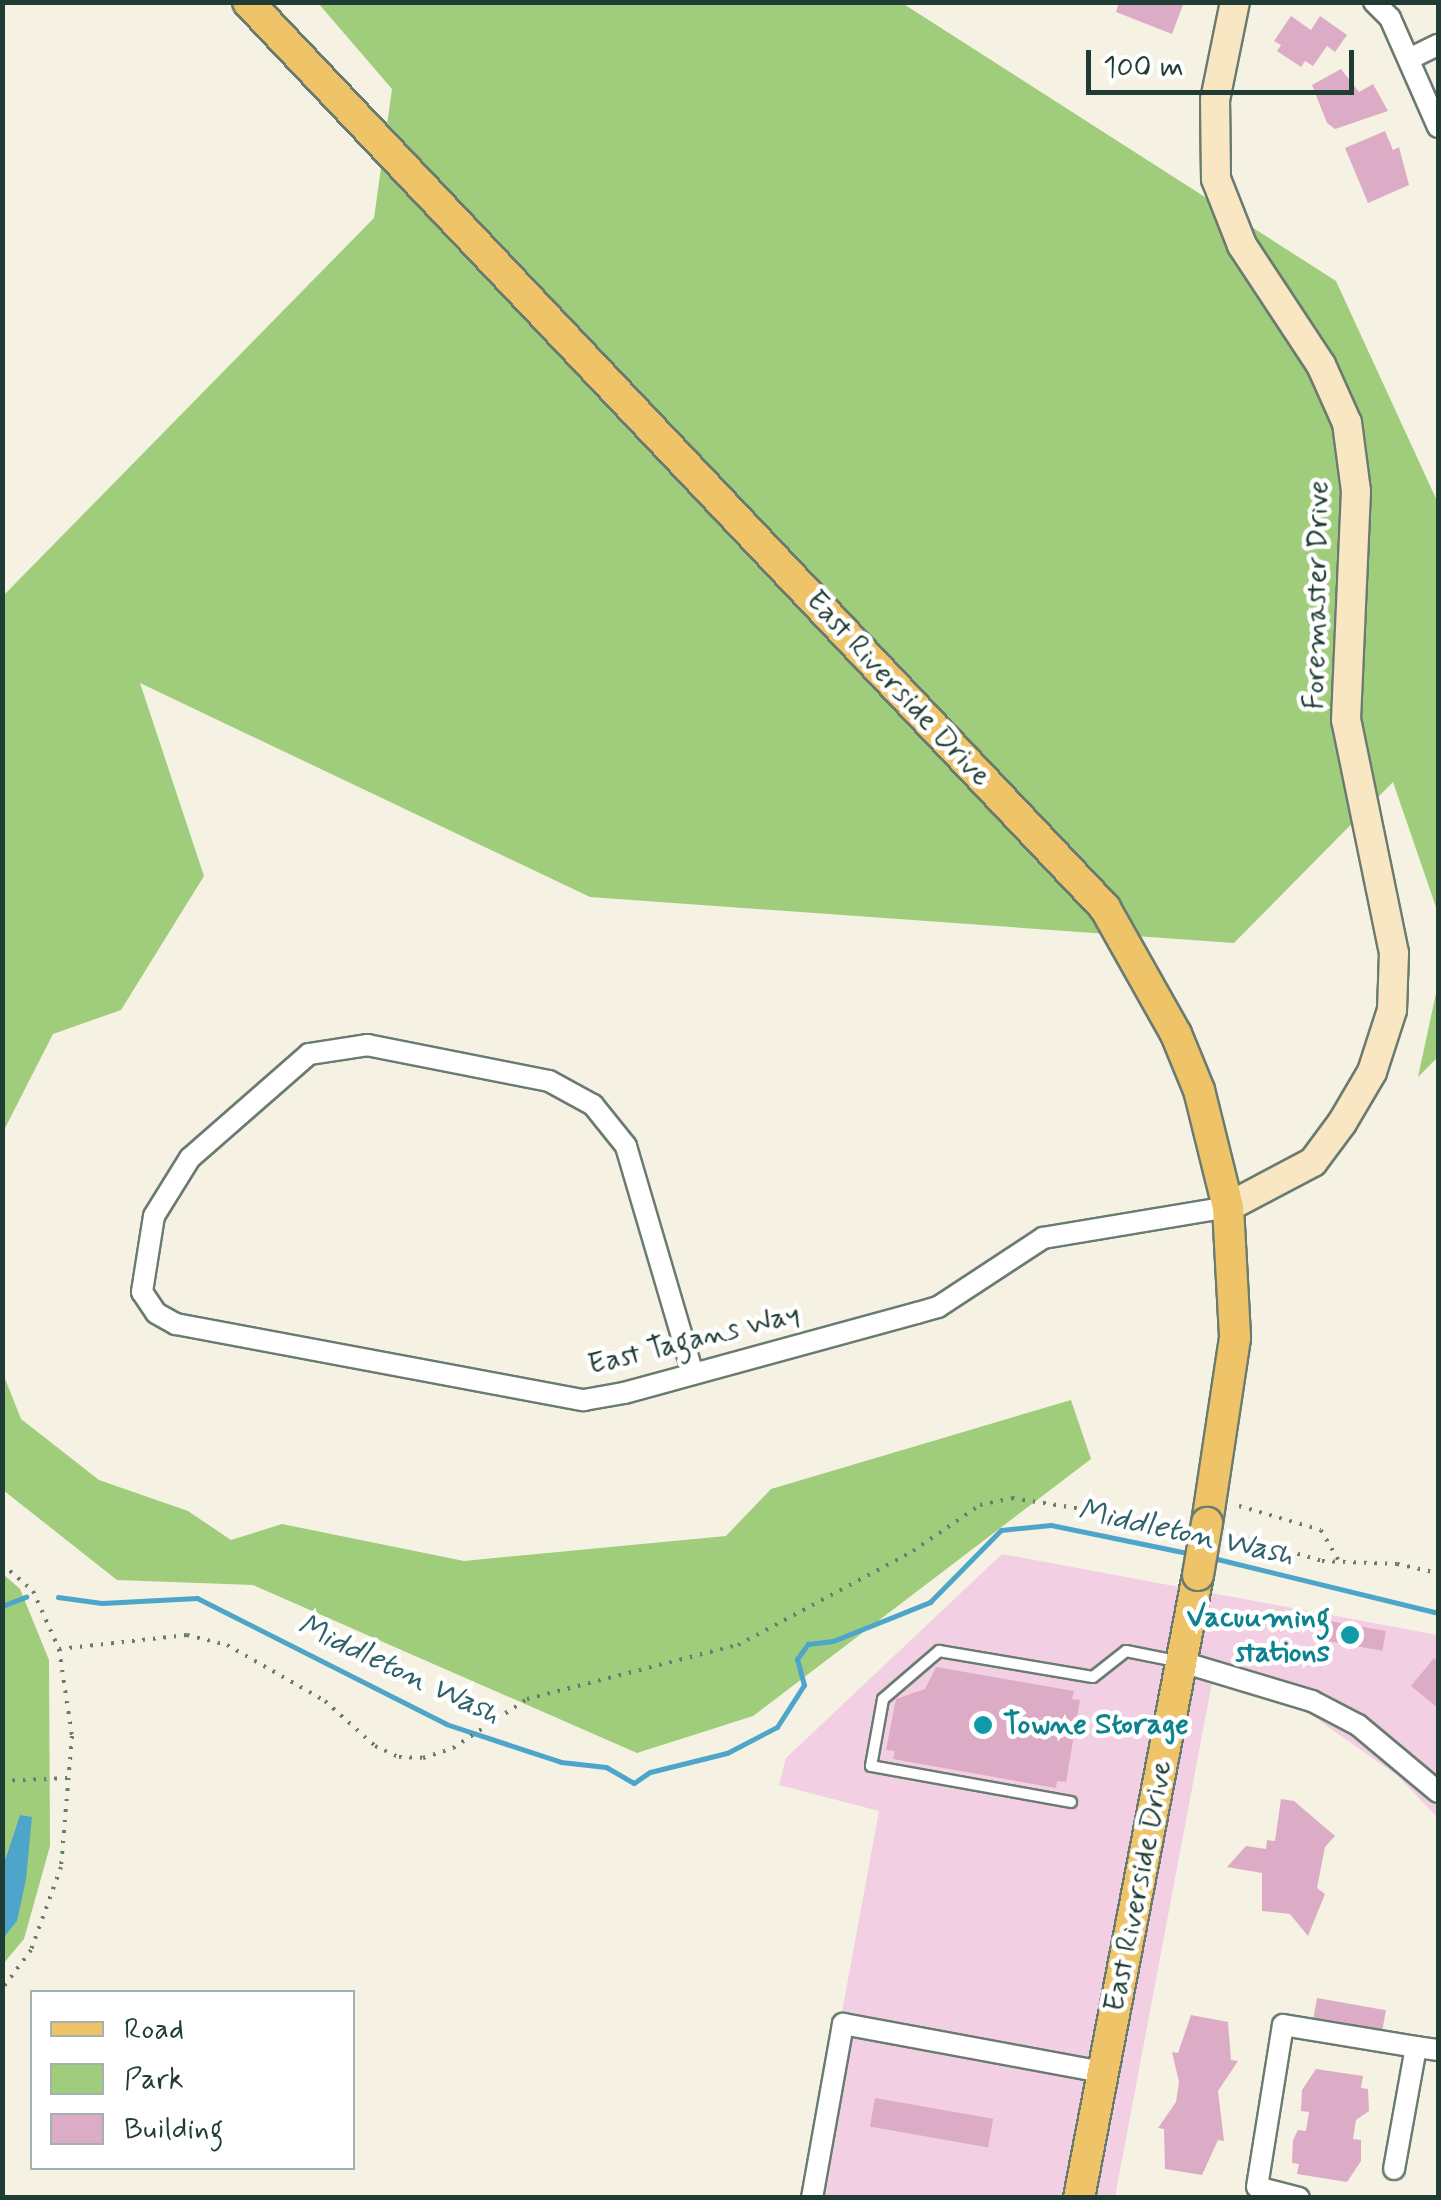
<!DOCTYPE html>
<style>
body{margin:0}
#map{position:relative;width:1441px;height:2200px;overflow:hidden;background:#f5f2e3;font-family:Mynerve,sans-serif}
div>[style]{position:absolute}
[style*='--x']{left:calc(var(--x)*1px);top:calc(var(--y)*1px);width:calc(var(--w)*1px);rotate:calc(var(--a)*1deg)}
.built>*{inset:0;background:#f2cfe2}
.green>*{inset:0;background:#9fcd7b}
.water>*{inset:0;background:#4da5ca}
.stream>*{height:5px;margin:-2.5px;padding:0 2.5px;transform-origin:2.5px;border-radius:2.5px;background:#4da5ca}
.building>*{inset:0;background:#dcacc6;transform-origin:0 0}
.path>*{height:4px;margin-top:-2px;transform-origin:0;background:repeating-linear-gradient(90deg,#6a7c71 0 2.5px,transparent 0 10.5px)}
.roads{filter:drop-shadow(2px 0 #6a7c71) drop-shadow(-2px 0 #6a7c71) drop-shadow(0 2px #6a7c71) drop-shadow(0 -2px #6a7c71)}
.lane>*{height:10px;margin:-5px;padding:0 5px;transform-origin:5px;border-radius:5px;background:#fff}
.street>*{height:20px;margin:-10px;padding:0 10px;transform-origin:10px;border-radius:10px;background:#fff}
.secondary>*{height:28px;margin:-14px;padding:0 14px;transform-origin:14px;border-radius:14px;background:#f9e7c3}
.primary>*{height:30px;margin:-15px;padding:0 15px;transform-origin:15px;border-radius:15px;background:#efc469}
.bridges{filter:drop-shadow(2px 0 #6a7c71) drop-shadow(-2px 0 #6a7c71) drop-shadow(0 2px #6a7c71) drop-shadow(0 -2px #6a7c71)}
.primary-bridge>*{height:30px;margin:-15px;padding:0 15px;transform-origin:15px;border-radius:15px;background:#efc469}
.dots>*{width:28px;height:28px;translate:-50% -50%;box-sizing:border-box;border:5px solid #fff;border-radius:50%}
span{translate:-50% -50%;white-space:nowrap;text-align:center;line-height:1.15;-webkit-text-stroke:9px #fff;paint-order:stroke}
.street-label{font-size:30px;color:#1f3d34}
.culture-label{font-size:30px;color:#0d838f;font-weight:700}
.right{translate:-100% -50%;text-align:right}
.left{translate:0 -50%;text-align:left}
.water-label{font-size:32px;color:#2f6168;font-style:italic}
.frame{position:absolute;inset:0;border:5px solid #1f3d34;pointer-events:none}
.legend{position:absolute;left:30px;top:1990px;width:325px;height:180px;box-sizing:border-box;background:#fff;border:2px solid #a5b1ae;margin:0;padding:12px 18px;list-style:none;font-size:30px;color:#1f3d34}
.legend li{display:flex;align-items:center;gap:20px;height:50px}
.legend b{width:50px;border:2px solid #a5b1ae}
.scale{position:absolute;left:1086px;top:50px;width:268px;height:45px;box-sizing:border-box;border:5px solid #1f3d34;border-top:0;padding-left:12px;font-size:30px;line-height:35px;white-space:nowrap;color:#1f3d34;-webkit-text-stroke:8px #fff;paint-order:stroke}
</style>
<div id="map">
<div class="built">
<i style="clip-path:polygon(1002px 1554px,1438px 1635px,1438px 1818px,1398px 1776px,1307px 1712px,1213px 1677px,1115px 2197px,808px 2197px,879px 1811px,779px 1785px,786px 1758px)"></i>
</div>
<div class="green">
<i style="clip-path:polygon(318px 3px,902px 3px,1336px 281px,1438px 503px,1438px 913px,1393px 782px,1234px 943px,590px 897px,140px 683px,204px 876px,121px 1010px,53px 1034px,3px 1132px,3px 596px,374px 218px,392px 89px)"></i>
<i style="clip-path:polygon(1438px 984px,1438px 1057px,1418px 1077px)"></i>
<i style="clip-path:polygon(2px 1371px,21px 1419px,99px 1480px,188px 1511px,231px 1540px,282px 1524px,464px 1561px,726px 1536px,771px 1489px,1071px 1400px,1091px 1459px,753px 1716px,637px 1753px,253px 1585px,117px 1580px,3px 1490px)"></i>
<i style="clip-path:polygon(3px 1574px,20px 1589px,49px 1660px,50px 1846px,24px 1939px,3px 1964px,3px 1939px,17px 1921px,20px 1816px,3px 1866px)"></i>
</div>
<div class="water">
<i style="clip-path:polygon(20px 1815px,32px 1817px,26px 1879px,17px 1921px,3px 1939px,3px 1866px)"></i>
</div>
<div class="stream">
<i style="--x:1213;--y:1558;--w:232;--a:13.7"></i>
<i style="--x:58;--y:1597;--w:44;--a:7.8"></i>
<i style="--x:102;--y:1603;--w:95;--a:-3"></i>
<i style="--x:197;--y:1598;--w:279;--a:26.8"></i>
<i style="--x:446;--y:1724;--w:121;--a:18.3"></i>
<i style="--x:561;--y:1762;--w:45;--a:6.3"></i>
<i style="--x:606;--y:1767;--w:32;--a:30"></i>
<i style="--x:634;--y:1783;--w:19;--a:-35"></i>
<i style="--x:650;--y:1772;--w:79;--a:-13.9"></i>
<i style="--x:727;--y:1753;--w:56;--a:-27.5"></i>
<i style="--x:777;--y:1727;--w:50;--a:-57.3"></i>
<i style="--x:804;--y:1685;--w:27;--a:-105"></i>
<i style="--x:797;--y:1659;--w:19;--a:-54"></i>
<i style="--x:808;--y:1644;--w:25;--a:-7"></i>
<i style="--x:833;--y:1641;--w:105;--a:-21.9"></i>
<i style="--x:930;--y:1602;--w:101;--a:-45.4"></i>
<i style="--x:1001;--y:1530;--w:50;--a:-5.7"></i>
<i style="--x:1051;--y:1525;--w:144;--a:11.6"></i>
<i style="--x:2;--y:1606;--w:26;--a:-21"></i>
</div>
<div class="building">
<i style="clip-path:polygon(1119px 2px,1184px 2px,1172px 34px,1116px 12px)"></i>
<i style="clip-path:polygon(1291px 16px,1311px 30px,1320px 16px,1347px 35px,1335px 52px,1327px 46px,1313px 66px,1305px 61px,1301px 67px,1277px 51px,1281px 45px,1274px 41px)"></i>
<i style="clip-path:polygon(1341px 69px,1359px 92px,1373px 84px,1388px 111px,1335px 129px,1327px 123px,1312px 85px)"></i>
<i style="clip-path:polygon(1385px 131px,1393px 150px,1399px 147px,1409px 185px,1368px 203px,1345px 148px)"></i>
<i style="left:1318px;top:1619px;width:69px;height:20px;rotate:10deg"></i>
<i style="clip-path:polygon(1434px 1658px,1438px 1662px,1438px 1708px,1411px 1686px)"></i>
<i style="clip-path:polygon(936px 1667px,1074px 1691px,1072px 1699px,1080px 1700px,1066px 1782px,1057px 1781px,1056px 1788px,893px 1759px,895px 1751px,886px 1750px,896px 1699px,925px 1689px)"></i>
<i style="clip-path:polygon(1281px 1799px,1294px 1801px,1335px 1836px,1325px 1847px,1317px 1888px,1325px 1894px,1308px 1936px,1290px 1914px,1262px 1911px,1262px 1873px,1227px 1867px,1246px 1846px,1266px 1849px,1267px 1840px,1275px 1841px)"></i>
<i style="left:1317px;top:1998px;width:70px;height:20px;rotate:10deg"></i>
<i style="clip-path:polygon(1191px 2015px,1228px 2022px,1231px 2060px,1238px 2061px,1218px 2091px,1224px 2141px,1218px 2140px,1202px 2175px,1165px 2169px,1164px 2129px,1158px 2128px,1176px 2102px,1179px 2082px,1172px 2052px,1178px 2053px)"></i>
<i style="clip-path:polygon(1316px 2069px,1363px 2076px,1361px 2088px,1368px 2089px,1369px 2111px,1356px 2120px,1353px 2139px,1361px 2140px,1361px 2161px,1347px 2182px,1297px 2174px,1299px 2164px,1292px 2163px,1293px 2140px,1298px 2130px,1306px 2131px,1309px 2112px,1301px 2111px,1302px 2090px)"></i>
<i style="left:875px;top:2098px;width:120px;height:29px;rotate:10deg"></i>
</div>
<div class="path">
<i style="--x:1239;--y:1506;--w:85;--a:16.3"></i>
<i style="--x:1321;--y:1530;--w:38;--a:60"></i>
<i style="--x:1227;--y:1533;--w:99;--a:16.4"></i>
<i style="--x:1322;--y:1561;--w:75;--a:2.3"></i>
<i style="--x:1397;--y:1564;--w:42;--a:12.4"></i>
<i style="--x:2;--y:1564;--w:41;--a:41.1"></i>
<i style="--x:33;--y:1591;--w:64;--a:65.9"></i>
<i style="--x:59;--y:1649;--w:88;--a:81.5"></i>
<i style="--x:72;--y:1736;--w:131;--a:94.8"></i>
<i style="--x:61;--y:1867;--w:88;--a:109.9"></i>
<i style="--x:31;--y:1950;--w:49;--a:126.6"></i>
<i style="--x:59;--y:1649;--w:129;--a:-6.2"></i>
<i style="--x:187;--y:1635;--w:41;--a:14"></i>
<i style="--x:227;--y:1645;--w:113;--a:29.7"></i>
<i style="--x:325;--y:1701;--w:67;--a:42"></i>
<i style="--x:375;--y:1746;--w:26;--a:25"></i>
<i style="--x:399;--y:1757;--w:24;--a:2"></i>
<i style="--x:423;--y:1758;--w:32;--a:-18"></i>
<i style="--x:453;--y:1748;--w:89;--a:-33.5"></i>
<i style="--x:527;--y:1699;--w:218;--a:-14.4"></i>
<i style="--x:738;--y:1645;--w:199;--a:-28.2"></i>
<i style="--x:913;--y:1551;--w:81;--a:-34.5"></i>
<i style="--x:980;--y:1505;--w:33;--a:-12"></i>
<i style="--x:1012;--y:1498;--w:173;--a:9"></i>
<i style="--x:2;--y:1781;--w:66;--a:-2.6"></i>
</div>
<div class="roads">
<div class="lane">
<i style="--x:1071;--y:1802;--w:203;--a:-169.8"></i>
<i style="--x:871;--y:1766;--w:68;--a:-79.8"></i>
<i style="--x:883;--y:1699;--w:74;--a:-40.6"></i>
<i style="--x:939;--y:1651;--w:156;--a:9.6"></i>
<i style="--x:1093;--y:1677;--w:42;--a:-38.2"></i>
<i style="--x:1126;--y:1651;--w:51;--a:11.3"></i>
</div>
<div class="street">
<i style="--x:1374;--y:2;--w:23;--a:45"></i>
<i style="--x:1390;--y:18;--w:119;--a:66.2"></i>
<i style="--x:1411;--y:58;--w:30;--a:-26"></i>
<i style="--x:693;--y:1374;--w:238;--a:-106.4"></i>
<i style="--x:626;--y:1146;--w:53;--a:-128.8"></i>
<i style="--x:593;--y:1105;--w:50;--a:-151.4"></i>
<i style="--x:549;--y:1081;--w:185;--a:-168.8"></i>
<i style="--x:368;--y:1045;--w:60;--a:171.3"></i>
<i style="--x:309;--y:1054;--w:158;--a:138.8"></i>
<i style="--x:190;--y:1158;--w:68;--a:121.8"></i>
<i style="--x:154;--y:1216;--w:77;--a:99"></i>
<i style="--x:142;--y:1292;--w:25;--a:56"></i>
<i style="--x:156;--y:1313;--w:23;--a:29"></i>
<i style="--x:176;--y:1324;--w:415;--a:10.6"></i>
<i style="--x:584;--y:1400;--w:41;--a:-9.9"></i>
<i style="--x:624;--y:1393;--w:304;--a:-15.3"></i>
<i style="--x:917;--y:1313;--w:22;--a:-16"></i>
<i style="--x:938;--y:1307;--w:126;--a:-33.3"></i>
<i style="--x:1043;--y:1238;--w:188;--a:-9.5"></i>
<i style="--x:1182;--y:1662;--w:136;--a:16.7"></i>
<i style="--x:1312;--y:1701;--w:52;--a:27.6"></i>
<i style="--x:1358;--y:1725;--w:104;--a:39.9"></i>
<i style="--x:1416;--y:2047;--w:22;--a:8"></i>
<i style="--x:812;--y:2198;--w:177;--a:-79.9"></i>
<i style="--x:843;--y:2024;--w:264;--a:10.5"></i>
<i style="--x:1299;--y:2198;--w:43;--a:-165.3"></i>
<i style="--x:1257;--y:2187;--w:164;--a:-80.9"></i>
<i style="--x:1283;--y:2025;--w:135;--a:9.4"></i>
<i style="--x:1416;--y:2047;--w:124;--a:100.2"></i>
</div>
<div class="secondary">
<i style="--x:1228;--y:1207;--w:96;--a:-27.9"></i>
<i style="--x:1313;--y:1162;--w:49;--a:-53.4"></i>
<i style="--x:1342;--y:1123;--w:59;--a:-59.5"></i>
<i style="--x:1372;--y:1072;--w:65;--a:-72.1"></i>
<i style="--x:1392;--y:1010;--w:57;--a:-88"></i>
<i style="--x:1394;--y:953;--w:238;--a:-101.6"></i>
<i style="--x:1346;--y:720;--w:229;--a:-87.5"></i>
<i style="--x:1356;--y:491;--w:69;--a:-97.5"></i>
<i style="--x:1347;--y:423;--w:64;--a:-114.1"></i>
<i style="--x:1321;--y:365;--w:144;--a:-123.4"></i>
<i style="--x:1242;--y:245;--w:71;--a:-111.5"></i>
<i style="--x:1216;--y:179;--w:79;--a:-90.7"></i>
<i style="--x:1215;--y:100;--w:100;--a:-78.5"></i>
</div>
<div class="primary">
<i style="--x:248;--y:2;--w:1247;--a:46.59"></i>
<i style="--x:1105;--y:908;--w:145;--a:60.6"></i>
<i style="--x:1176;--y:1034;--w:61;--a:67.7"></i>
<i style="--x:1199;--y:1090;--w:121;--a:76.1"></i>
<i style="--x:1228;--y:1207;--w:131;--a:86.9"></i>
<i style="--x:1235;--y:1338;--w:187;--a:98.6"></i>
<i style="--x:1079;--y:2198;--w:634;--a:-79.19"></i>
</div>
</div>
<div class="bridges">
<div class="primary-bridge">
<i style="--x:1198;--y:1575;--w:53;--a:-80.2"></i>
</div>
</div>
<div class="dots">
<i style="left:1350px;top:1635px;background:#0f9aa8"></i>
<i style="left:983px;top:1725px;background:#0f9aa8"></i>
</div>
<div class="street-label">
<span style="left:1317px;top:595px;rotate:-89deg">Foremaster Drive</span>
<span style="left:898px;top:689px;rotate:47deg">East Riverside Drive</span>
<span style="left:694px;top:1340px;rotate:-14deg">East Tagans Way</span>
<span style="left:1139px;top:1886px;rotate:-79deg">East Riverside Drive</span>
</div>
<div class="culture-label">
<span class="right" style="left:1330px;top:1635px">Vacuuming<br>stations</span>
<span class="left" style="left:1003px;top:1725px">Towne Storage</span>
</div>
<div class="water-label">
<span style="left:1186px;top:1533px;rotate:12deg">Middleton Wash</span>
<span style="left:399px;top:1670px;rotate:25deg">Middleton Wash</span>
</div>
<div class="frame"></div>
<ul class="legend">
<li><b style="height:12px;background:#efc469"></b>Road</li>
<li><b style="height:28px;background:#9fcd7b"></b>Park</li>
<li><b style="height:28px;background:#dcacc6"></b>Building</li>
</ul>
<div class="scale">100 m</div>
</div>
